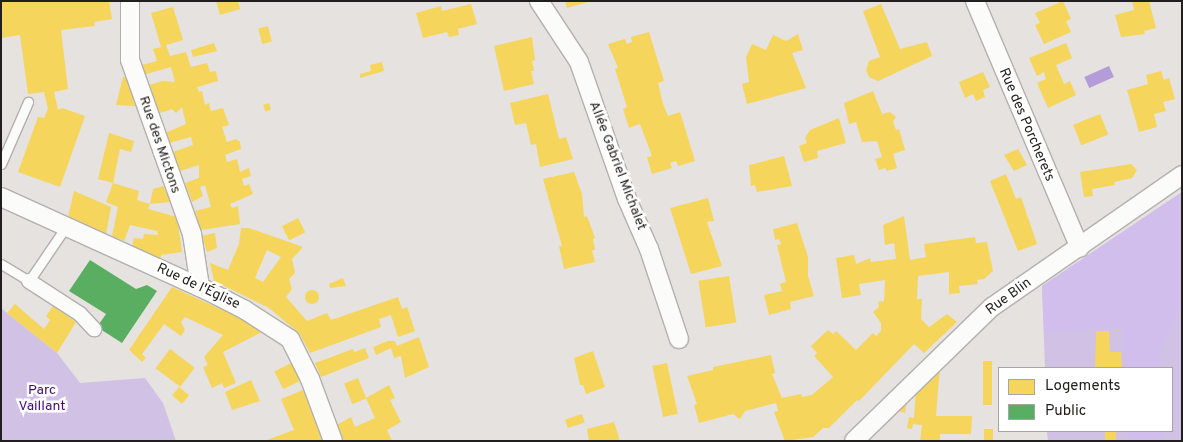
<!DOCTYPE html>
<meta charset="utf-8">
<style>
body{margin:0}
#map{position:relative;width:1183px;height:442px;overflow:hidden;background:#e5e2df;font-family:Overpass,sans-serif}
div>[style]{position:absolute}
[style*='--x']{left:calc(var(--x)*1px);top:calc(var(--y)*1px);width:calc(var(--w)*1px);rotate:calc(var(--a)*1deg)}
.green>*{inset:0;background:#d0c1e5}
.forest>*{inset:0;background:#d1beed;transform-origin:0 0}
.water>*{inset:0;background:#b39cd7;transform-origin:0 0}
.homes>*{inset:0;background:#f6d55c;transform-origin:0 0}
.round{border-radius:50%}
.public>*{inset:0;background:#5aae61}
.roads{filter:drop-shadow(1px 0 #b2b0ae) drop-shadow(-1px 0 #b2b0ae) drop-shadow(0 1px #b2b0ae) drop-shadow(0 -1px #b2b0ae)}
.service>*{height:9px;margin:-4.5px;padding:0 4.5px;transform-origin:4.5px;border-radius:4.5px;background:#fbfbfa}
.pedestrian>*{height:14px;margin:-7px;padding:0 7px;transform-origin:7px;border-radius:7px;background:#fbfbfa}
.minor>*{height:18px;margin:-9px;padding:0 9px;transform-origin:9px;border-radius:9px;background:#fbfbfa}
span{translate:-50% -50%;white-space:nowrap;text-align:center;line-height:1.15;-webkit-text-stroke:5px #fff;paint-order:stroke}
.street-label{font-size:14px;color:#211f1d}
.park-label{font-size:14px;color:#410b74}
.frame{position:absolute;inset:0;border:2px solid #211f1d;pointer-events:none}
.legend{position:absolute;left:998px;top:367px;width:175px;height:65px;box-sizing:border-box;background:#fff;border:1px solid #a6a5a5;margin:0;padding:6px 9px;list-style:none;font-size:15px;color:#211f1d}
.legend li{display:flex;align-items:center;gap:10px;height:25px}
.legend b{width:25px;border:1px solid #a6a5a5}
</style>
<div id="map">
<div class="green">
<i style="clip-path:polygon(1182px 192px,1182px 441px,1048px 441px,1047px 431px,1172px 431px,1172px 368px,1045px 368px,1042px 286px)"></i>
<i style="clip-path:polygon(1px 308px,57px 353px,80px 383px,145px 378px,163px 403px,176px 441px,1px 441px)"></i>
</div>
<div class="forest">
<i style="clip-path:polygon(1182px 192px,1182px 303px,1159px 354px,1160px 368px,1124px 368px,1122px 326px,1044px 333px,1042px 286px)"></i>
<i style="left:1128px;top:431px;width:34px;height:10px"></i>
</div>
<div class="water">
<i style="left:1109px;top:66px;width:12px;height:27px;rotate:66deg"></i>
</div>
<div class="homes">
<i style="clip-path:polygon(1px 1px,109px 1px,112px 19px,94px 22px,95px 26px,61px 30px,68px 89px,54px 92px,58px 110px,62px 108px,85px 116px,60px 187px,18px 172px,38px 117px,44px 118px,48px 109px,44px 92px,28px 94px,20px 35px,1px 38px)"></i>
<i style="clip-path:polygon(216px 1px,238px 1px,240px 9px,220px 15px)"></i>
<i style="clip-path:polygon(565px 1px,588px 1px,588px 2px,567px 8px)"></i>
<i style="clip-path:polygon(1063px 1px,1071px 19px,1066px 21px,1071px 32px,1044px 44px,1035px 25px,1040px 23px,1035px 13px)"></i>
<i style="clip-path:polygon(1132px 1px,1149px 1px,1156px 28px,1144px 31px,1145px 34px,1121px 37px,1115px 15px,1134px 10px)"></i>
<i style="clip-path:polygon(471px 4px,477px 24px,458px 29px,459px 35px,449px 37px,447px 32px,423px 38px,416px 13px,441px 6px,442px 11px)"></i>
<i style="clip-path:polygon(881px 4px,900px 49px,927px 42px,932px 56px,878px 81px,869px 77px,866px 70px,869px 61px,880px 57px,863px 11px)"></i>
<i style="clip-path:polygon(173px 7px,183px 40px,166px 45px,170px 56px,186px 52px,191px 67px,207px 63px,210px 72px,216px 71px,218px 81px,197px 87px,199px 92px,202px 91px,205px 105px,209px 103px,211px 111px,223px 108px,229px 125px,222px 127px,227px 142px,236px 139px,240px 142px,241px 149px,225px 155px,227px 162px,237px 159px,240px 172px,249px 168px,251px 176px,242px 179px,244px 186px,249px 184px,253px 194px,230px 204px,232px 208px,238px 206px,240px 224px,201px 230px,195px 211px,211px 207px,205px 185px,200px 187px,203px 196px,192px 202px,185px 183px,199px 178px,199px 165px,180px 171px,173px 152px,193px 145px,191px 137px,169px 143px,165px 133px,186px 124px,182px 107px,176px 113px,172px 109px,157px 114px,146px 86px,162px 81px,175px 82px,171px 67px,143px 75px,142px 65px,157px 61px,153px 49px,161px 47px,151px 13px)"></i>
<i style="left:268px;top:26px;width:16px;height:10px;rotate:76deg"></i>
<i style="clip-path:polygon(649px 32px,664px 81px,658px 83px,663px 104px,668px 116px,680px 112px,695px 161px,678px 166px,676px 161px,670px 163px,672px 168px,652px 174px,647px 157px,652px 156px,640px 124px,629px 128px,623px 109px,627px 107px,615px 69px,618px 68px,608px 44px,625px 39px,627px 44px,632px 42px,631px 37px)"></i>
<i style="clip-path:polygon(798px 34px,803px 50px,792px 53px,806px 88px,747px 104px,742px 84px,749px 82px,746px 57px,752px 44px,766px 50px,773px 35px,786px 41px)"></i>
<i style="clip-path:polygon(532px 37px,535px 60px,532px 61px,534px 71px,531px 71px,534px 84px,504px 91px,494px 46px)"></i>
<i style="clip-path:polygon(214px 43px,217px 51px,193px 57px,191px 50px)"></i>
<i style="clip-path:polygon(1066px 43px,1072px 58px,1056px 65px,1064px 84px,1070px 81px,1076px 95px,1048px 108px,1037px 83px,1046px 79px,1044px 72px,1037px 76px,1029px 58px)"></i>
<i style="clip-path:polygon(382px 62px,384px 71px,360px 78px,360px 74px,371px 71px,370px 65px)"></i>
<i style="clip-path:polygon(1161px 71px,1164px 80px,1169px 78px,1175px 99px,1163px 102px,1166px 111px,1154px 114px,1157px 127px,1139px 132px,1127px 90px,1148px 84px,1146px 75px)"></i>
<i style="clip-path:polygon(983px 72px,990px 87px,983px 90px,985px 97px,976px 101px,973px 94px,965px 98px,959px 82px)"></i>
<i style="clip-path:polygon(123px 77px,127px 77px,135px 106px,116px 105px)"></i>
<i style="clip-path:polygon(873px 91px,882px 114px,890px 112px,896px 117px,893px 122px,896px 130px,899px 129px,905px 150px,893px 154px,897px 168px,887px 171px,885px 168px,879px 170px,875px 159px,882px 157px,877px 141px,862px 142px,856px 122px,849px 124px,844px 103px)"></i>
<i style="clip-path:polygon(548px 94px,559px 139px,566px 137px,573px 159px,540px 167px,536px 144px,531px 145px,526px 123px,515px 125px,510px 103px)"></i>
<i style="left:269px;top:103px;width:7px;height:6px;rotate:74deg"></i>
<i style="left:1100px;top:114px;width:22px;height:29px;rotate:68deg"></i>
<i style="clip-path:polygon(839px 118px,846px 143px,817px 151px,818px 158px,804px 162px,799px 146px,807px 143px,805px 138px,810px 130px)"></i>
<i style="clip-path:polygon(109px 133px,134px 141px,131px 152px,120px 149px,113px 183px,98px 179px)"></i>
<i style="clip-path:polygon(1018px 149px,1027px 165px,1014px 171px,1004px 155px)"></i>
<i style="clip-path:polygon(784px 156px,792px 186px,757px 192px,755px 185px,751px 186px,749px 165px)"></i>
<i style="clip-path:polygon(1131px 164px,1137px 170px,1132px 178px,1114px 182px,1115px 185px,1092px 189px,1093px 196px,1084px 197px,1080px 172px)"></i>
<i style="clip-path:polygon(574px 172px,582px 194px,584px 217px,587px 216px,595px 238px,593px 239px,595px 250px,592px 250px,595px 262px,564px 269px,559px 246px,562px 246px,543px 179px)"></i>
<i style="clip-path:polygon(1006px 174px,1016px 199px,1021px 197px,1037px 244px,1018px 251px,990px 181px)"></i>
<i style="clip-path:polygon(113px 183px,139px 191px,137px 200px,150px 204px,148px 209px,177px 217px,182px 252px,161px 255px,161px 259px,132px 247px,134px 238px,143px 239px,144px 234px,158px 235px,157px 231px,130px 225px,124px 241px,112px 236px,118px 207px,106px 202px)"></i>
<i style="clip-path:polygon(163px 186px,171px 202px,150px 204px,153px 189px)"></i>
<i style="clip-path:polygon(74px 191px,111px 207px,106px 234px,68px 217px)"></i>
<i style="clip-path:polygon(708px 198px,714px 221px,707px 222px,722px 266px,691px 274px,670px 208px)"></i>
<i style="clip-path:polygon(904px 216px,910px 260px,926px 257px,924px 244px,975px 237px,976px 243px,987px 242px,993px 271px,984px 279px,977px 280px,978px 284px,959px 286px,960px 293px,949px 294px,949px 272px,918px 276px,917px 299px,922px 299px,921px 319px,929px 327px,947px 314px,957px 322px,924px 353px,914px 344px,859px 401px,857px 400px,829px 428px,823px 428px,813px 437px,785px 441px,774px 412px,778px 411px,776px 403px,745px 411px,740px 419px,733px 414px,699px 423px,694px 405px,697px 404px,687px 376px,713px 370px,713px 367px,771px 355px,775px 373px,772px 374px,782px 398px,801px 394px,802px 397px,812px 395px,833px 377px,814px 356px,817px 353px,811px 346px,828px 330px,833px 334px,836px 331px,856px 350px,873px 333px,876px 336px,881px 331px,881px 323px,873px 312px,879px 307px,878px 302px,884px 301px,885px 280px,859px 284px,861px 295px,842px 298px,836px 258px,854px 255px,856px 264px,870px 258px,871px 262px,896px 259px,894px 243px,885px 245px,883px 225px)"></i>
<i style="left:298px;top:218px;width:16px;height:18px;rotate:63deg"></i>
<i style="clip-path:polygon(797px 223px,808px 257px,808px 276px,814px 296px,790px 302px,791px 309px,769px 315px,764px 295px,782px 291px,780px 284px,786px 282px,777px 245px,781px 244px,779px 239px,775px 240px,773px 229px)"></i>
<i style="clip-path:polygon(evenodd,241px 228px,249px 228px,303px 247px,292px 259px,295px 273px,289px 279px,292px 289px,286px 297px,307px 321px,327px 313px,331px 320px,398px 297px,402px 309px,407px 307px,415px 331px,398px 337px,391px 315px,379px 319px,381px 327px,310px 353px,299px 333px,269px 308px,214px 281px,210px 263px,228px 270px,239px 244px,241px 228px,267px 250px,281px 257px,263px 282px,255px 278px,267px 250px)"></i>
<i style="clip-path:polygon(215px 233px,217px 248px,207px 252px,202px 236px)"></i>
<i style="left:729px;top:276px;width:47px;height:31px;rotate:81deg"></i>
<i style="clip-path:polygon(343px 278px,346px 286px,330px 288px,329px 284px)"></i>
<i style="clip-path:polygon(172px 287px,238px 317px,262px 332px,223px 352px,236px 383px,224px 388px,222px 383px,212px 388px,203px 367px,208px 365px,204px 357px,223px 335px,185px 317px,181px 322px,185px 330px,181px 336px,164px 324px,142px 354px,146px 358px,142px 362px,129px 350px)"></i>
<i class="round" style="left:305px;top:290px;width:14px;height:14px"></i>
<i style="clip-path:polygon(15px 304px,44px 329px,50px 320px,46px 316px,53px 306px,76px 322px,57px 353px,7px 313px)"></i>
<i style="clip-path:polygon(1096px 331px,1109px 331px,1110px 352px,1121px 352px,1122px 368px,1095px 368px)"></i>
<i style="clip-path:polygon(419px 337px,429px 367px,405px 378px,401px 356px,394px 358px,391px 348px,376px 355px,373px 347px,388px 341px,395px 341px,397px 346px)"></i>
<i style="clip-path:polygon(365px 348px,369px 358px,321px 377px,315px 363px,353px 349px,354px 352px)"></i>
<i style="left:170px;top:349px;width:31px;height:24px;rotate:37deg"></i>
<i style="clip-path:polygon(593px 351px,605px 387px,586px 394px,583px 385px,580px 385px,574px 358px)"></i>
<i style="left:983px;top:361px;width:9px;height:44px"></i>
<i style="left:293px;top:362px;width:20px;height:21px;rotate:63deg"></i>
<i style="left:667px;top:363px;width:52px;height:15px;rotate:78deg"></i>
<i style="clip-path:polygon(940px 366px,936px 416px,972px 416px,971px 434px,940px 434px,940px 441px,920px 441px,922px 425px,913px 424px,912px 429px,907px 428px,909px 417px,914px 418px,916px 389px)"></i>
<i style="left:358px;top:378px;width:22px;height:15px;rotate:68deg"></i>
<i style="clip-path:polygon(251px 380px,260px 401px,232px 410px,225px 392px)"></i>
<i style="clip-path:polygon(389px 385px,395px 398px,390px 400px,401px 422px,387px 430px,392px 441px,342px 441px,337px 425px,351px 417px,355px 427px,375px 418px,366px 398px)"></i>
<i style="left:179px;top:387px;width:13px;height:11px;rotate:39deg"></i>
<i style="clip-path:polygon(303px 390px,323px 441px,264px 441px,294px 430px,281px 399px)"></i>
<i style="clip-path:polygon(907px 398px,905px 413px,894px 410px)"></i>
<i style="left:582px;top:414px;width:9px;height:18px;rotate:72deg"></i>
<i style="clip-path:polygon(614px 422px,620px 441px,589px 441px,587px 429px)"></i>
<i style="left:984px;top:429px;width:9px;height:12px"></i>
<i style="left:1105px;top:431px;width:11px;height:10px"></i>
</div>
<div class="public">
<i style="clip-path:polygon(90px 260px,136px 289px,147px 285px,157px 291px,122px 343px,97px 327px,106px 314px,69px 291px)"></i>
</div>
<div class="roads">
<div class="service">
<i style="--x:1;--y:164;--w:68;--a:-66.5"></i>
<i style="--x:1;--y:264;--w:33;--a:31"></i>
<i style="--x:29;--y:281;--w:64;--a:-55.8"></i>
</div>
<div class="pedestrian">
<i style="--x:29;--y:281;--w:61;--a:32.9"></i>
<i style="--x:80;--y:314;--w:21;--a:47"></i>
</div>
<div class="minor">
<i style="--x:130;--y:1;--w:59;--a:90"></i>
<i style="--x:130;--y:60;--w:185;--a:70.4"></i>
<i style="--x:192;--y:234;--w:54;--a:81.4"></i>
<i style="--x:539;--y:1;--w:73;--a:56.7"></i>
<i style="--x:579;--y:62;--w:145;--a:70.7"></i>
<i style="--x:627;--y:199;--w:55;--a:66.3"></i>
<i style="--x:649;--y:249;--w:95;--a:71.6"></i>
<i style="--x:975;--y:1;--w:268;--a:67"></i>
<i style="--x:1;--y:197;--w:225;--a:24.4"></i>
<i style="--x:206;--y:290;--w:44;--a:27.1"></i>
<i style="--x:245;--y:310;--w:54;--a:32.8"></i>
<i style="--x:290;--y:339;--w:45;--a:63.4"></i>
<i style="--x:310;--y:379;--w:66;--a:69.6"></i>
<i style="--x:854;--y:441;--w:192;--a:-44.2"></i>
<i style="--x:992;--y:307;--w:231;--a:-34.8"></i>
</div>
</div>
<div class="street-label">
<span style="left:1026px;top:125px;rotate:67deg">Rue des Porcherets</span>
<span style="left:159px;top:145px;rotate:71deg">Rue des Mictons</span>
<span style="left:617px;top:166px;rotate:69deg">Allée Gabriel Michalet</span>
<span style="left:198px;top:287px;rotate:25deg">Rue de l'Église</span>
<span style="left:1009px;top:297px;rotate:-36deg">Rue Blin</span>
</div>
<div class="park-label">
<span style="left:42px;top:399px">Parc<br>Vaillant</span>
</div>
<div class="frame"></div>
<ul class="legend">
<li><b style="height:14px;background:#f6d55c"></b>Logements</li>
<li><b style="height:14px;background:#5aae61"></b>Public</li>
</ul>
</div>
